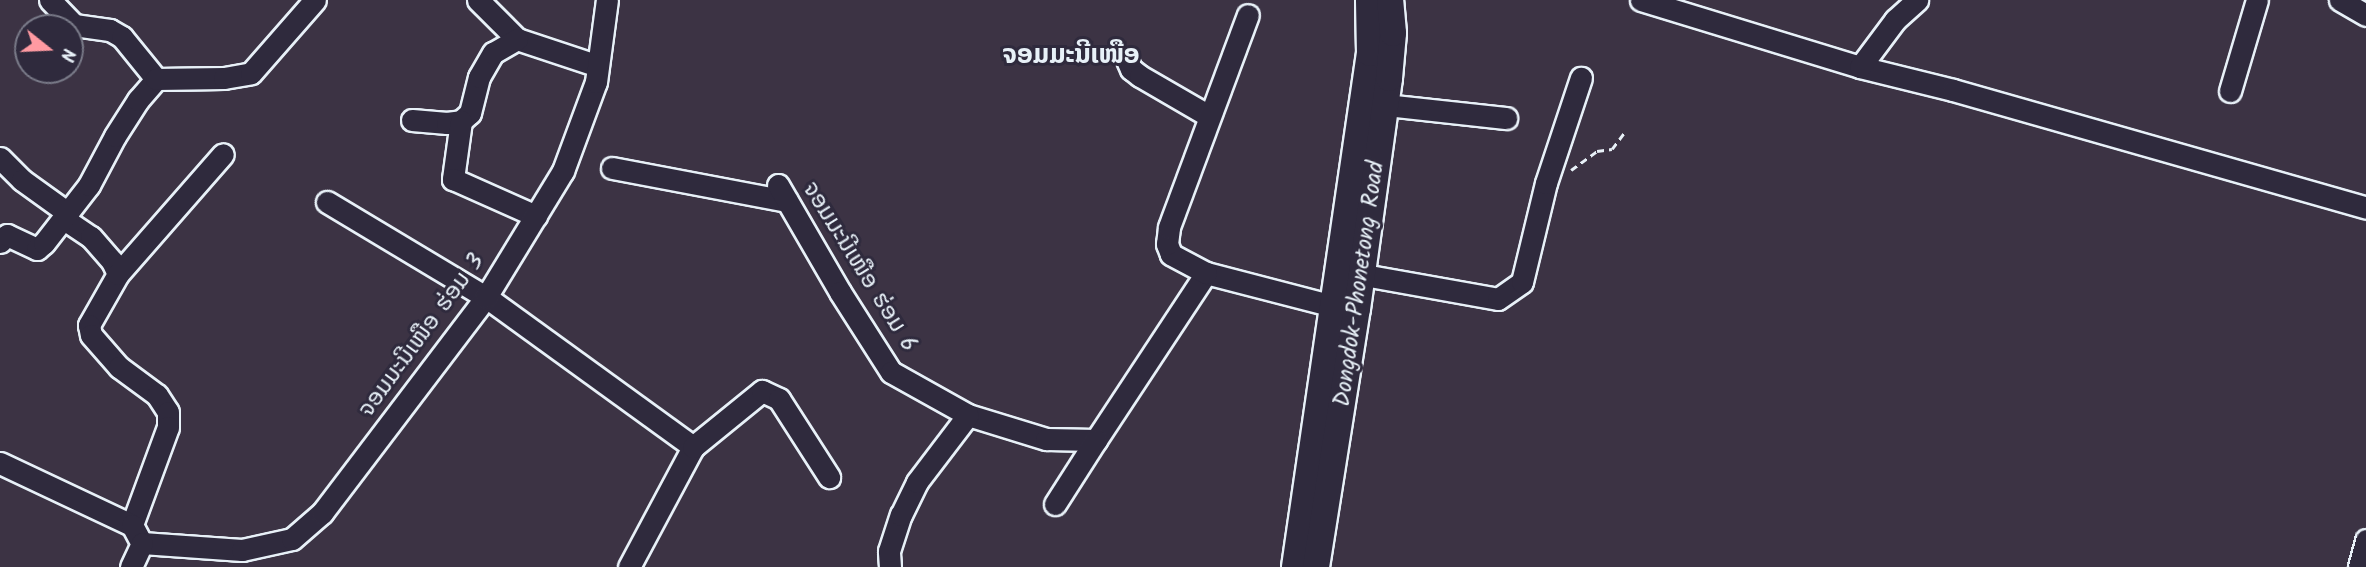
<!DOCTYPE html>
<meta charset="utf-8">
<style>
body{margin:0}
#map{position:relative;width:2366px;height:567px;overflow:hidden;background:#3c3344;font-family:Kalam,"Noto Sans Lao",sans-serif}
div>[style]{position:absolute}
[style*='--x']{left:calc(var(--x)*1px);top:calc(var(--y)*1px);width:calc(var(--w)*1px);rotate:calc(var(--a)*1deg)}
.path>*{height:2.5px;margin-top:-1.25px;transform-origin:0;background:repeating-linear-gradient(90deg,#e8f1f8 0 7px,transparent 0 12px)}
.roads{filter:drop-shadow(2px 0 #e8f1f8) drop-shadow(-2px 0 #e8f1f8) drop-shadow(0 2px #e8f1f8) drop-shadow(0 -2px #e8f1f8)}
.minor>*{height:21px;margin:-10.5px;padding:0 10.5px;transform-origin:10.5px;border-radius:10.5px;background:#2f2a3d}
.major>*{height:26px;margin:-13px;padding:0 13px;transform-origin:13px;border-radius:13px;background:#2f2a3d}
span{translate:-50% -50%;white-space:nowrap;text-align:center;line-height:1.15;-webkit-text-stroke:6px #2f2a3d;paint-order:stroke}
.street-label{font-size:23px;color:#e8f1f8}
.quarter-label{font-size:26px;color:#e8f1f8;font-weight:700}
.north{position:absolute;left:14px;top:14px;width:70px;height:70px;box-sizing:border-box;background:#2f2a3d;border:2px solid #797a88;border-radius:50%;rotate:108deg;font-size:19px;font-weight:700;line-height:28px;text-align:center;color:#e8f1f8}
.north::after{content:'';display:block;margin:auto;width:24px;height:32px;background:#ff9aa2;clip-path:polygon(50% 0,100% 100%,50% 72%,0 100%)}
</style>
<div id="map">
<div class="path">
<i style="--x:1571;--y:170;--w:32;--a:-36"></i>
<i style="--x:1597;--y:151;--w:15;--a:-8"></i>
<i style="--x:1612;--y:149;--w:20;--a:-53"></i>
</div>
<div class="roads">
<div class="minor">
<i style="--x:50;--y:0;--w:35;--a:46"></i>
<i style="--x:74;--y:25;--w:36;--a:8"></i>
<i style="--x:110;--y:30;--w:14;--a:30"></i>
<i style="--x:122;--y:37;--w:54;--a:51"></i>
<i style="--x:478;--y:0;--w:55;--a:45"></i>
<i style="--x:517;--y:39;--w:85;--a:18.4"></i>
<i style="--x:1641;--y:0;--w:229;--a:17"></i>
<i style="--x:1860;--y:67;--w:96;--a:13.9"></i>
<i style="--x:1953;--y:90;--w:430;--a:15.9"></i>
<i style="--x:2340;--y:0;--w:30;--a:30"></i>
<i style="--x:1127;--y:60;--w:10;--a:66"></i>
<i style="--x:1131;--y:69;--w:11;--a:38"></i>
<i style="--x:1140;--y:76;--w:80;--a:30.1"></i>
<i style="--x:1860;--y:67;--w:59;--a:-53.3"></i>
<i style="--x:1895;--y:20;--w:30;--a:-42"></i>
<i style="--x:2230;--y:91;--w:95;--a:-73.5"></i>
<i style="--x:1386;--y:105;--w:121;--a:6.2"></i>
<i style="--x:412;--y:120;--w:35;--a:5"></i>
<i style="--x:447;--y:123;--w:14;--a:-8"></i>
<i style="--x:461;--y:121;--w:12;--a:-42"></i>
<i style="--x:470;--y:113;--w:37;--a:-76"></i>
<i style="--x:479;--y:77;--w:28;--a:-60"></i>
<i style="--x:493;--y:53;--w:28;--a:-30"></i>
<i style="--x:461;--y:121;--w:59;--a:97.9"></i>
<i style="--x:453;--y:179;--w:91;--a:24"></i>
<i style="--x:0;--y:158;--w:31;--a:45"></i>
<i style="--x:22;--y:180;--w:57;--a:35.7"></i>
<i style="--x:612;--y:168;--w:178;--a:10.7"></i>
<i style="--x:778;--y:185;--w:124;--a:59.9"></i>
<i style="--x:840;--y:292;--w:95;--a:57.5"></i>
<i style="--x:891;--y:372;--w:88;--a:29.2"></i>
<i style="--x:968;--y:415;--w:82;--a:17.1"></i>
<i style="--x:1046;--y:439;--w:50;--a:1.1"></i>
<i style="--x:1096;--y:440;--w:200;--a:-56.6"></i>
<i style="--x:1206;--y:273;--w:132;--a:14.5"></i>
<i style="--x:327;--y:202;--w:185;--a:30.9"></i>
<i style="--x:486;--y:297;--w:256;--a:35.9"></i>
<i style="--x:64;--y:219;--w:32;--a:34"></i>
<i style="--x:91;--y:237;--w:32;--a:49"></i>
<i style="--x:112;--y:261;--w:14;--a:65"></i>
<i style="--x:118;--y:274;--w:59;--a:119.6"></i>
<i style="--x:89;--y:325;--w:10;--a:79"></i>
<i style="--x:91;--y:335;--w:43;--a:48.8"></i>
<i style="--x:119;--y:367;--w:47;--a:36.4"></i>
<i style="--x:157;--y:395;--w:20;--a:57"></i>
<i style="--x:168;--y:412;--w:15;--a:90"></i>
<i style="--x:168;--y:427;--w:104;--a:110.2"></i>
<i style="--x:0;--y:242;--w:10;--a:-45"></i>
<i style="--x:7;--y:235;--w:33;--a:25"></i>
<i style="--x:37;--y:249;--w:9;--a:-41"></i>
<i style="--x:44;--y:243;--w:73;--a:-52.2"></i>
<i style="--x:89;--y:185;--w:55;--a:-62"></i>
<i style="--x:115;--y:136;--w:43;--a:-57.4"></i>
<i style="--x:138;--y:100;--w:28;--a:-49"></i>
<i style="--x:156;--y:79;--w:68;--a:-0.8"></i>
<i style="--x:224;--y:78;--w:27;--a:-10"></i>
<i style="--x:251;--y:73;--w:97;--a:-48.8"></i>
<i style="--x:1347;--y:272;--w:153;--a:10.1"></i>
<i style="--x:1498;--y:299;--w:29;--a:-35"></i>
<i style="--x:1522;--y:282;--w:102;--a:-76.4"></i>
<i style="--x:1546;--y:183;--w:111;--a:-71.6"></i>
<i style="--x:1206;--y:273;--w:40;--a:-152"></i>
<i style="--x:1171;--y:254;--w:11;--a:-112"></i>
<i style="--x:1167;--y:244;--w:17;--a:-83"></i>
<i style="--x:1169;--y:227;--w:226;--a:-69.6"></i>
<i style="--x:118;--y:274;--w:159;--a:-48.8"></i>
<i style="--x:0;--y:463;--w:146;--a:25.2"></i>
<i style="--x:132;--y:525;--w:15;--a:62"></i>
<i style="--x:1055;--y:504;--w:76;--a:-57.4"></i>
<i style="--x:142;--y:543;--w:100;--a:4"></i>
<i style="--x:242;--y:550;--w:51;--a:-12.4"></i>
<i style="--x:292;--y:539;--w:40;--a:-41"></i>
<i style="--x:322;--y:513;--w:271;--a:-52.8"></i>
<i style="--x:486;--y:297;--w:148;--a:-58.6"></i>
<i style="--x:563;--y:171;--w:95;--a:-69.7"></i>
<i style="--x:596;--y:82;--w:83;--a:-82.4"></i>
<i style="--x:131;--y:567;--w:26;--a:-65"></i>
<i style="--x:629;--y:567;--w:136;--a:-61.9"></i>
<i style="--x:693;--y:447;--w:89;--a:-39.1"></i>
<i style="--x:762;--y:391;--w:19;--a:25"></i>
<i style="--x:779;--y:399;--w:93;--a:57.3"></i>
<i style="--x:890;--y:567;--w:16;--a:-94"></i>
<i style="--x:889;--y:551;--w:38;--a:-72"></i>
<i style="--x:901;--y:515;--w:37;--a:-64"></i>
<i style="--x:917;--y:482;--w:84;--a:-52.7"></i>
<i style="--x:2359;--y:567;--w:28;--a:-75"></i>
</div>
<div class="major">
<i style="--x:1295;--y:567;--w:519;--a:-81.7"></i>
<i style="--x:1370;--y:53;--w:53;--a:-91.1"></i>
<i style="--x:1316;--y:567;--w:261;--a:-81"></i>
<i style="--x:1357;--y:309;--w:233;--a:-82.1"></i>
<i style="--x:1389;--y:78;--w:45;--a:-84.9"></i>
<i style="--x:1393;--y:33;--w:33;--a:-95"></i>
</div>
</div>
<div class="street-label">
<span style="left:859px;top:267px;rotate:58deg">ຈອມມະນີເໜືອ ຮ່ອມ 6</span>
<span style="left:1360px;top:284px;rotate:-82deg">Dongdok-Phonetong Road</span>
<span style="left:422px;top:336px;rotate:-54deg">ຈອມມະນີເໜືອ ຮ່ອມ 3</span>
</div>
<div class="quarter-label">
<span style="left:1071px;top:57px">ຈອມມະນີເໜືອ</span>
</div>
<div class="north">N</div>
</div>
